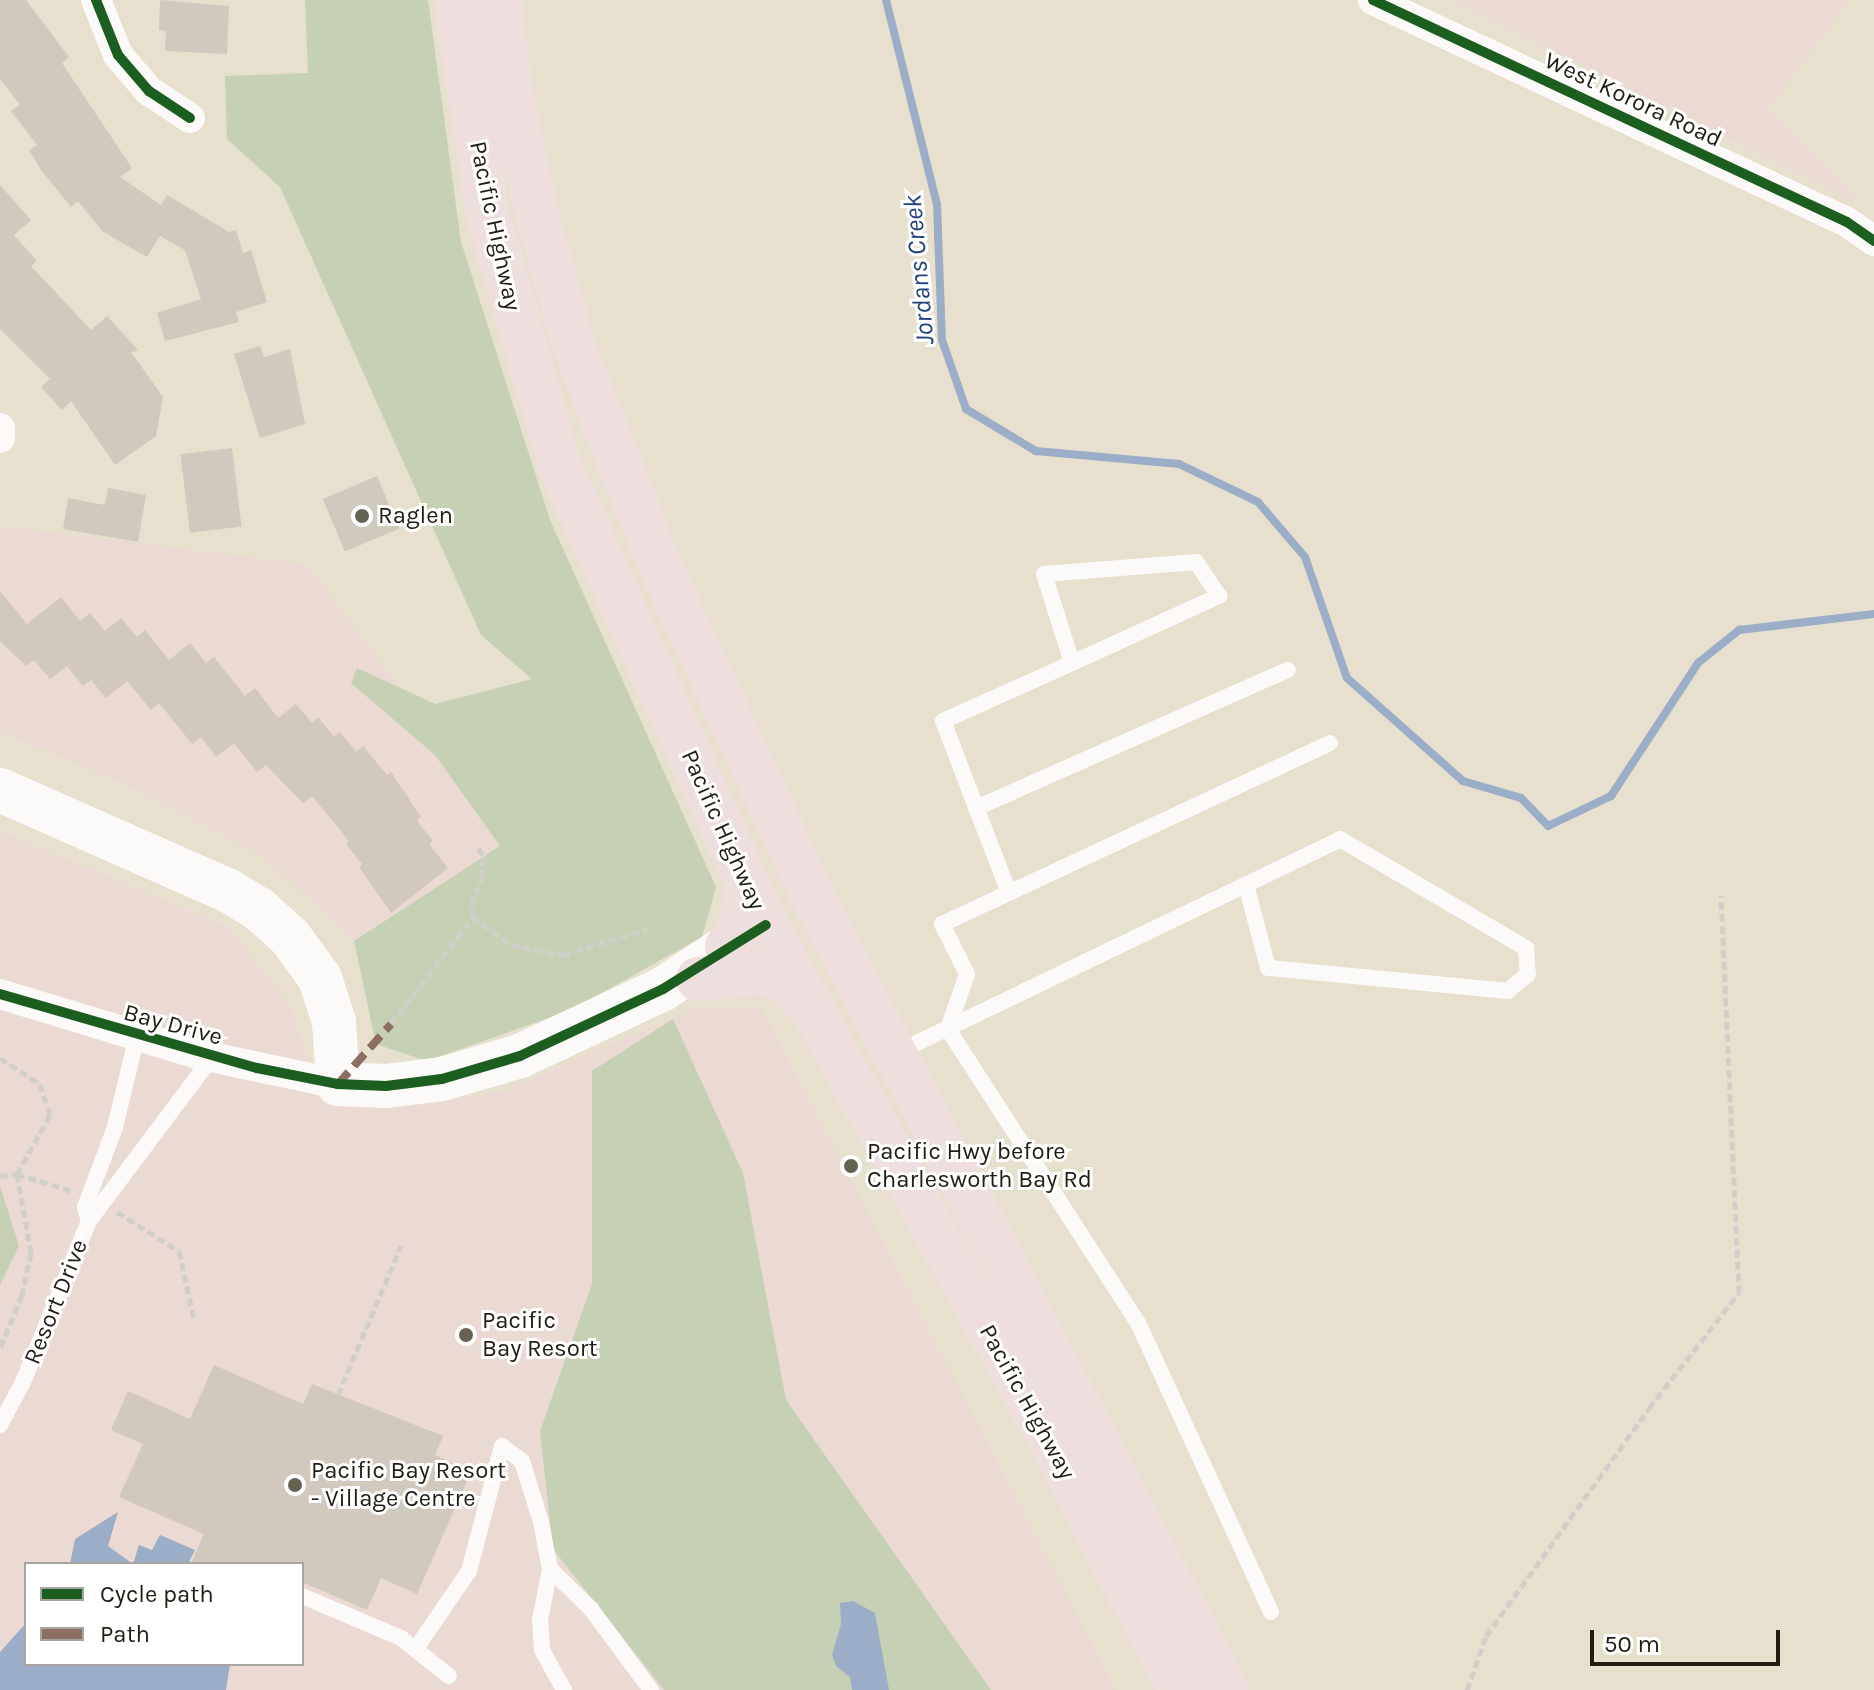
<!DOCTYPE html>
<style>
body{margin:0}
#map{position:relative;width:1874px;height:1690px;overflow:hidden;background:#e7e0cf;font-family:Karla,sans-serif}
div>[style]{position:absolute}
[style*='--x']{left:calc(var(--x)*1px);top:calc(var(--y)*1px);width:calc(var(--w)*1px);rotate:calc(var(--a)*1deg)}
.commercial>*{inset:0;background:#ebd9d3}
.green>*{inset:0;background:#c5d0b5}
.water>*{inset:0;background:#9cadc7}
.stream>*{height:8px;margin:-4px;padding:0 4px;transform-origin:4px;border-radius:4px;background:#9cadc7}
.building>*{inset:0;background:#d1c8be;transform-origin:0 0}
.path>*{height:5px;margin-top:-2.5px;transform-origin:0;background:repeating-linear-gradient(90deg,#d1cfca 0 8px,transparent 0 12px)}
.lane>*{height:16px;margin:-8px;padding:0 8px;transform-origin:8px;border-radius:8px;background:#fbfaf8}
.street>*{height:30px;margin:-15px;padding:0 15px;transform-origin:15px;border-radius:15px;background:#fbfaf8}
.secondary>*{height:44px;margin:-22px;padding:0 22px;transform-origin:22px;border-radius:22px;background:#fbfaf8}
.highway>*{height:44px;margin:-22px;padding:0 22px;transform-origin:22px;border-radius:22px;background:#eededd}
.quiet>*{height:8px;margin-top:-4px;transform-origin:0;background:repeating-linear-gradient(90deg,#8d6e63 0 16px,transparent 0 24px)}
.cycleway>*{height:10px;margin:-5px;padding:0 5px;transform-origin:5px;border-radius:5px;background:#1b5e20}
.dots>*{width:22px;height:22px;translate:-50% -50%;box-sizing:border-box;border:4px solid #fff;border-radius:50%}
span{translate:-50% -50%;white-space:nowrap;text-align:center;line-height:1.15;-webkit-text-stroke:6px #fff;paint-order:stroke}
.street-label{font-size:24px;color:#221d12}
.poi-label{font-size:24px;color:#221d12}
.left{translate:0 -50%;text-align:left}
.water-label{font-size:26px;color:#22437c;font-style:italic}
.legend{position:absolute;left:24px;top:1562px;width:280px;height:104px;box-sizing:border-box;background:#fff;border:2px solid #a7a5a0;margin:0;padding:10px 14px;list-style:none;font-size:24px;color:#221d12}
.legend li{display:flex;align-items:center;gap:16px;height:40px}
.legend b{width:40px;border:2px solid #a7a5a0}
.scale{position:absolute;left:1590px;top:1630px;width:190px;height:36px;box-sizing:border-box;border:4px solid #221d12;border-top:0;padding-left:10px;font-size:24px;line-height:28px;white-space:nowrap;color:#221d12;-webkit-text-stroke:6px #fff;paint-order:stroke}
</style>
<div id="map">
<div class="commercial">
<i style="clip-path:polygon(1450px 0,1849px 0,1768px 109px,1867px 206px)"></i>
<i style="clip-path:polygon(0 526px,306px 564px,390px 674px,501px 846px,354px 941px,264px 857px,120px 782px,0 731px)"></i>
<i style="clip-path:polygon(evenodd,0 831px,228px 927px,291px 1007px,324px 1105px,421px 1106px,507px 1090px,698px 1007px,761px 1007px,1116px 1690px,0 1690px,0 831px,26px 1564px,302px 1564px,302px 1664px,26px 1664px,26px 1564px)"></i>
</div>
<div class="green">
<i style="clip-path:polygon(305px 0,428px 0,461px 242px,550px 520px,716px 887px,702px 937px,569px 1011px,426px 1061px,376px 1044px,354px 941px,500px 846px,435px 755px,351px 683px,357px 668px,435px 704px,532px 679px,481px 635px,280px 187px,227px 139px,225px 76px,308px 73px)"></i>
<i style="clip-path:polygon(673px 1019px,743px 1173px,786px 1400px,991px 1690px,664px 1690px,553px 1549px,540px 1431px,592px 1284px,592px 1071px)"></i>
<i style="clip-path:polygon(0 1186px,19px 1246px,0 1285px)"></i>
</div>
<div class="water">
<i style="clip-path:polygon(118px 1512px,108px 1546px,133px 1564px,139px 1545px,152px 1550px,160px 1535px,195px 1550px,188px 1564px,70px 1564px,75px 1539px)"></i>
<i style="clip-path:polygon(853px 1601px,875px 1613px,889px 1690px,852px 1690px,850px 1677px,836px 1666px,832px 1655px,841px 1624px,840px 1603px)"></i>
<i style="clip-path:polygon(26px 1623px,26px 1664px,230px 1664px,226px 1690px,0 1690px,0 1652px)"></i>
</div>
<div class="stream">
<i style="--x:886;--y:0;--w:211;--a:76"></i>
<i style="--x:937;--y:205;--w:135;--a:87.9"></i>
<i style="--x:942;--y:340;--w:73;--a:70.8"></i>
<i style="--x:966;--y:409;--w:82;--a:31"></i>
<i style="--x:1036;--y:451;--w:144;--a:5.2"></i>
<i style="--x:1179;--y:464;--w:88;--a:25.7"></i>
<i style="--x:1258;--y:502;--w:72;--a:49.5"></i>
<i style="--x:1305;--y:557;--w:128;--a:70.9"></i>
<i style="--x:1347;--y:678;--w:155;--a:41.6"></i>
<i style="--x:1463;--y:781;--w:60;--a:16.3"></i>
<i style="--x:1521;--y:798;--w:39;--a:46"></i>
<i style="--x:1548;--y:826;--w:70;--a:-25.5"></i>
<i style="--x:1611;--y:796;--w:159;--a:-56.8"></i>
<i style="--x:1698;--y:663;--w:53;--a:-38.8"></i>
<i style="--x:1739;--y:630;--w:136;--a:-6.8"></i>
</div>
<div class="building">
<i style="clip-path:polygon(0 0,26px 0,69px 57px,62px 63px,132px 168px,120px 177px,161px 205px,167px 195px,229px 232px,236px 230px,243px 253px,251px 250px,267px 302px,236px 312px,239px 322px,165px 341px,157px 313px,201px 299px,185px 250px,160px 236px,147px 257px,102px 231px,78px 201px,71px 207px,41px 170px,29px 150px,37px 145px,11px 111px,20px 105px,0 79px)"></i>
<i style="clip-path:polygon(160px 0,229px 6px,227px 54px,165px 51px,166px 31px,159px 30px)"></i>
<i style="clip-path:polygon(0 185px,31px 220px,14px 235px,37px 261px,31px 266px,91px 330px,107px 316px,138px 350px,131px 352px,163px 397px,156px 436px,115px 465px,71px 401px,62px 410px,41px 387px,50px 379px,0 329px)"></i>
<i style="clip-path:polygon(260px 346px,264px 357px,290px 349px,305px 424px,260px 438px,234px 354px)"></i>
<i style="left:232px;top:448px;width:79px;height:52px;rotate:83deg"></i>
<i style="left:377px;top:476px;width:57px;height:59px;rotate:67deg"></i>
<i style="clip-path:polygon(108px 488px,146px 495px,138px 542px,63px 529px,68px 498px,105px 505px)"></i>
<i style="clip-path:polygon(0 591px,27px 624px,61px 597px,80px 621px,90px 613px,105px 631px,121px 618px,137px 637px,145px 630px,169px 660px,190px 643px,206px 663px,214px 657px,245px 696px,255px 688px,278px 718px,296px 704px,312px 723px,318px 717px,334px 737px,340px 732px,356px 752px,363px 746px,387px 775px,391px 772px,421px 817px,417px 821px,433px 841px,429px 844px,448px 868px,391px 913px,359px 867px,362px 864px,346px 844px,349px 841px,312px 796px,303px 803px,266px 765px,257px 772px,234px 743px,216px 757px,201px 737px,192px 744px,159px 703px,151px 710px,127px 681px,106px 698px,91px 680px,83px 686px,67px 666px,50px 679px,34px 660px,26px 666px,0 641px)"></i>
<i style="clip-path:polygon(214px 1365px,303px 1404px,312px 1384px,443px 1436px,435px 1455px,471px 1472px,417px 1594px,381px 1578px,367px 1610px,302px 1582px,302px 1564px,191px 1564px,204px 1534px,119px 1497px,143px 1444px,111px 1430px,128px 1391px,190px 1419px)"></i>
</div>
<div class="path">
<i style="--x:473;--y:917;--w:47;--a:36.4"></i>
<i style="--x:511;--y:945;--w:53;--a:10.9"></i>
<i style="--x:563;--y:955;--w:88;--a:-17.2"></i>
<i style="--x:391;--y:1024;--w:135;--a:-52.5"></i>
<i style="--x:473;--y:917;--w:12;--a:-99"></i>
<i style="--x:471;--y:905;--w:29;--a:-68"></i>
<i style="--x:482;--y:878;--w:23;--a:-88"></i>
<i style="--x:483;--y:855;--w:12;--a:-125"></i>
<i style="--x:0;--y:1058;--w:48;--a:33"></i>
<i style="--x:40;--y:1084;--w:33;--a:72"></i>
<i style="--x:50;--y:1115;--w:68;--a:119.2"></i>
<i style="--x:17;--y:1174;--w:80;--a:80"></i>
<i style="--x:31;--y:1253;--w:43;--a:102.1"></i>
<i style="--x:22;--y:1295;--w:57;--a:112.5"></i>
<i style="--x:0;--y:1176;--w:17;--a:-7"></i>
<i style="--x:17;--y:1174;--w:58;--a:17.2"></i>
<i style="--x:117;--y:1212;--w:73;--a:32.2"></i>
<i style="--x:179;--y:1251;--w:70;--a:77.6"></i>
<i style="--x:338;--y:1395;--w:162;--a:-67.1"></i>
<i style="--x:1467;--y:1690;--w:57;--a:-70.6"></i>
<i style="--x:1486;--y:1636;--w:280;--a:-54.4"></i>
<i style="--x:1649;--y:1408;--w:146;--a:-52"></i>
<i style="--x:1739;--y:1293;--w:398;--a:-92.6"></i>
</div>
<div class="lane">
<i style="--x:976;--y:808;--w:341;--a:-23.9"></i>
<i style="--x:1009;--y:893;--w:184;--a:-111"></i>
<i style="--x:943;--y:721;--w:141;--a:-24.2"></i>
<i style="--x:1072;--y:663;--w:162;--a:-24.5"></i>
<i style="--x:1219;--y:596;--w:41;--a:-124.1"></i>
<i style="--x:1196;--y:562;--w:152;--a:175.5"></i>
<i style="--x:1044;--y:574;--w:93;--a:72.5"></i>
<i style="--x:896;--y:1053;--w:493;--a:-25.7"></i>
<i style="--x:1340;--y:839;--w:216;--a:30.4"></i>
<i style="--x:1526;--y:948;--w:26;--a:86"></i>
<i style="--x:1528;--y:974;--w:26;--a:140"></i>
<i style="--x:1508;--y:991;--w:241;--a:-174.5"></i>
<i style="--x:1268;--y:968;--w:86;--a:-104.8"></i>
<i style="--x:89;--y:1221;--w:15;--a:-106"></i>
<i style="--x:85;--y:1207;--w:85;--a:-69.4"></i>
<i style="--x:115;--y:1127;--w:94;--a:-76.4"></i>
<i style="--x:0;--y:1425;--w:49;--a:-61.9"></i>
<i style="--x:23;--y:1382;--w:174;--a:-67.7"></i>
<i style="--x:89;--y:1221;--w:205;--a:-53.1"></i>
<i style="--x:550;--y:1569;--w:57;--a:44.3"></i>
<i style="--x:591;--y:1609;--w:101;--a:53.5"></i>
<i style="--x:302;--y:1596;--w:108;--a:23"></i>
<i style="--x:401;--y:1638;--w:61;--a:38.4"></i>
<i style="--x:1271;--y:1612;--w:318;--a:-114.7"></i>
<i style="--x:1138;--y:1323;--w:350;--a:-122.9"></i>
<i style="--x:948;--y:1029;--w:58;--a:-70.9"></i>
<i style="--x:967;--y:974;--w:56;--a:-116.6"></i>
<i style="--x:942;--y:924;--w:428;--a:-25"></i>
<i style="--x:417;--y:1647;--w:92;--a:-55.6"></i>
<i style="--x:469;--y:1571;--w:129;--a:-75.2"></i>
<i style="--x:502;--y:1446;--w:25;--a:37"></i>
<i style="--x:522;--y:1461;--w:64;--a:72.7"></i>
<i style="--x:541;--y:1522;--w:48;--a:79.2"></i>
<i style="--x:550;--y:1569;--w:52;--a:101.1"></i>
<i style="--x:540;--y:1620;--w:30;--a:86"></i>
<i style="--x:542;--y:1650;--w:46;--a:61.2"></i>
</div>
<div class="street">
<i style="--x:96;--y:0;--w:59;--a:68.2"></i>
<i style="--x:118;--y:55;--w:48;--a:49.3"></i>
<i style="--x:149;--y:91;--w:49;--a:33.4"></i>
<i style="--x:1373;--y:0;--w:523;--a:25.1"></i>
<i style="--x:1847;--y:222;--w:33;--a:35"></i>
<i style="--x:0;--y:428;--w:10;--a:90"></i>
<i style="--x:0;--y:994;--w:206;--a:16.9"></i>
<i style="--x:197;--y:1054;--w:144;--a:12"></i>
</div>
<div class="secondary">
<i style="--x:0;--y:790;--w:248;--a:23.8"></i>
<i style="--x:227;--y:890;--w:39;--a:31"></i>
<i style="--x:260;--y:910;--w:40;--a:42"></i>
<i style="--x:290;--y:937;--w:51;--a:53.8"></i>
<i style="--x:320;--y:978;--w:46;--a:72.3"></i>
<i style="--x:334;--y:1022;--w:62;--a:86.3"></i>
<i style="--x:338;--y:1084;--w:48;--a:2.4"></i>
<i style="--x:386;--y:1086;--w:56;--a:-7.1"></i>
<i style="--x:442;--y:1079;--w:81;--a:-16.4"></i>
<i style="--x:520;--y:1056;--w:158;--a:-25.1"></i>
<i style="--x:663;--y:989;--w:76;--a:-33.7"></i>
</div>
<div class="highway">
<i style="--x:456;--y:0;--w:216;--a:81.5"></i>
<i style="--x:488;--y:214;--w:260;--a:74.1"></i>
<i style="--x:559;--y:464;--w:505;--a:65.82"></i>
<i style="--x:766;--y:925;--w:580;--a:61.14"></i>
<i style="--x:1046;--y:1433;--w:289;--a:62.6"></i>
<i style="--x:499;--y:0;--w:88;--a:82.8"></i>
<i style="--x:510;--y:87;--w:126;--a:78.1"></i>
<i style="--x:536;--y:210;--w:142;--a:74.5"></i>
<i style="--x:574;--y:347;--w:238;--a:68.5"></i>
<i style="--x:661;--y:568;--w:358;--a:65.2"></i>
<i style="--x:811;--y:893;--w:899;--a:62.44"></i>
<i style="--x:727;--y:946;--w:27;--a:-54"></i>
<i style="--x:743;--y:924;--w:46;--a:-88.8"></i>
<i style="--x:698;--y:979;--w:67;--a:-4.3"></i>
<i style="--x:765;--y:974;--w:19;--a:21"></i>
<i style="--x:783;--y:981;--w:30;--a:44"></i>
</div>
<div class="quiet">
<i style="--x:338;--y:1084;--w:80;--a:-48.5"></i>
</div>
<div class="cycleway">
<i style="--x:96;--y:0;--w:59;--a:68.2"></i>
<i style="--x:118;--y:55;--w:48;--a:49.3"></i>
<i style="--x:149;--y:91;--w:49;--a:33.4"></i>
<i style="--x:1373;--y:0;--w:523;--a:25.1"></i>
<i style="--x:1847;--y:222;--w:33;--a:35"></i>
<i style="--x:0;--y:994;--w:267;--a:16.1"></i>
<i style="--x:257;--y:1068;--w:83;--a:11.2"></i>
<i style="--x:338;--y:1084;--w:48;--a:2.4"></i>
<i style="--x:386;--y:1086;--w:56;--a:-7.1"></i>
<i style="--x:442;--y:1079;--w:81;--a:-16.4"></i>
<i style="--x:520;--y:1056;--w:158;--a:-25.1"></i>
<i style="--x:663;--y:989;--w:121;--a:-31.9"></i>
</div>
<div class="dots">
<i style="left:362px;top:516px;background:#676154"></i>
<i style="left:851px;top:1166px;background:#676154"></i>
<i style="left:466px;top:1335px;background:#676154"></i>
<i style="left:295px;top:1485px;background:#676154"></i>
</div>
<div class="street-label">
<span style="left:1633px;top:100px;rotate:25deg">West Korora Road</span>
<span style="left:495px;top:226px;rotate:78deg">Pacific Highway</span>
<span style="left:723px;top:830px;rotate:66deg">Pacific Highway</span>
<span style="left:173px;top:1025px;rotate:15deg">Bay Drive</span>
<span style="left:56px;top:1302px;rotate:-68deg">Resort Drive</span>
<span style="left:1027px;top:1402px;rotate:61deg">Pacific Highway</span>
</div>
<div class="poi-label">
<span class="left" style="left:378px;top:516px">Raglen</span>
<span class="left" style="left:867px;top:1166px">Pacific Hwy before<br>Charlesworth Bay Rd</span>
<span class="left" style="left:482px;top:1335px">Pacific<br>Bay Resort</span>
<span class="left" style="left:311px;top:1485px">Pacific Bay Resort<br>- Village Centre</span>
</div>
<div class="water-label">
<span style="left:919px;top:270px;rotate:-95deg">Jordans Creek</span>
</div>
<ul class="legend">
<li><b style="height:10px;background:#1b5e20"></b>Cycle path</li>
<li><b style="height:10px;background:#8d6e63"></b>Path</li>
</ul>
<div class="scale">50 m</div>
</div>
